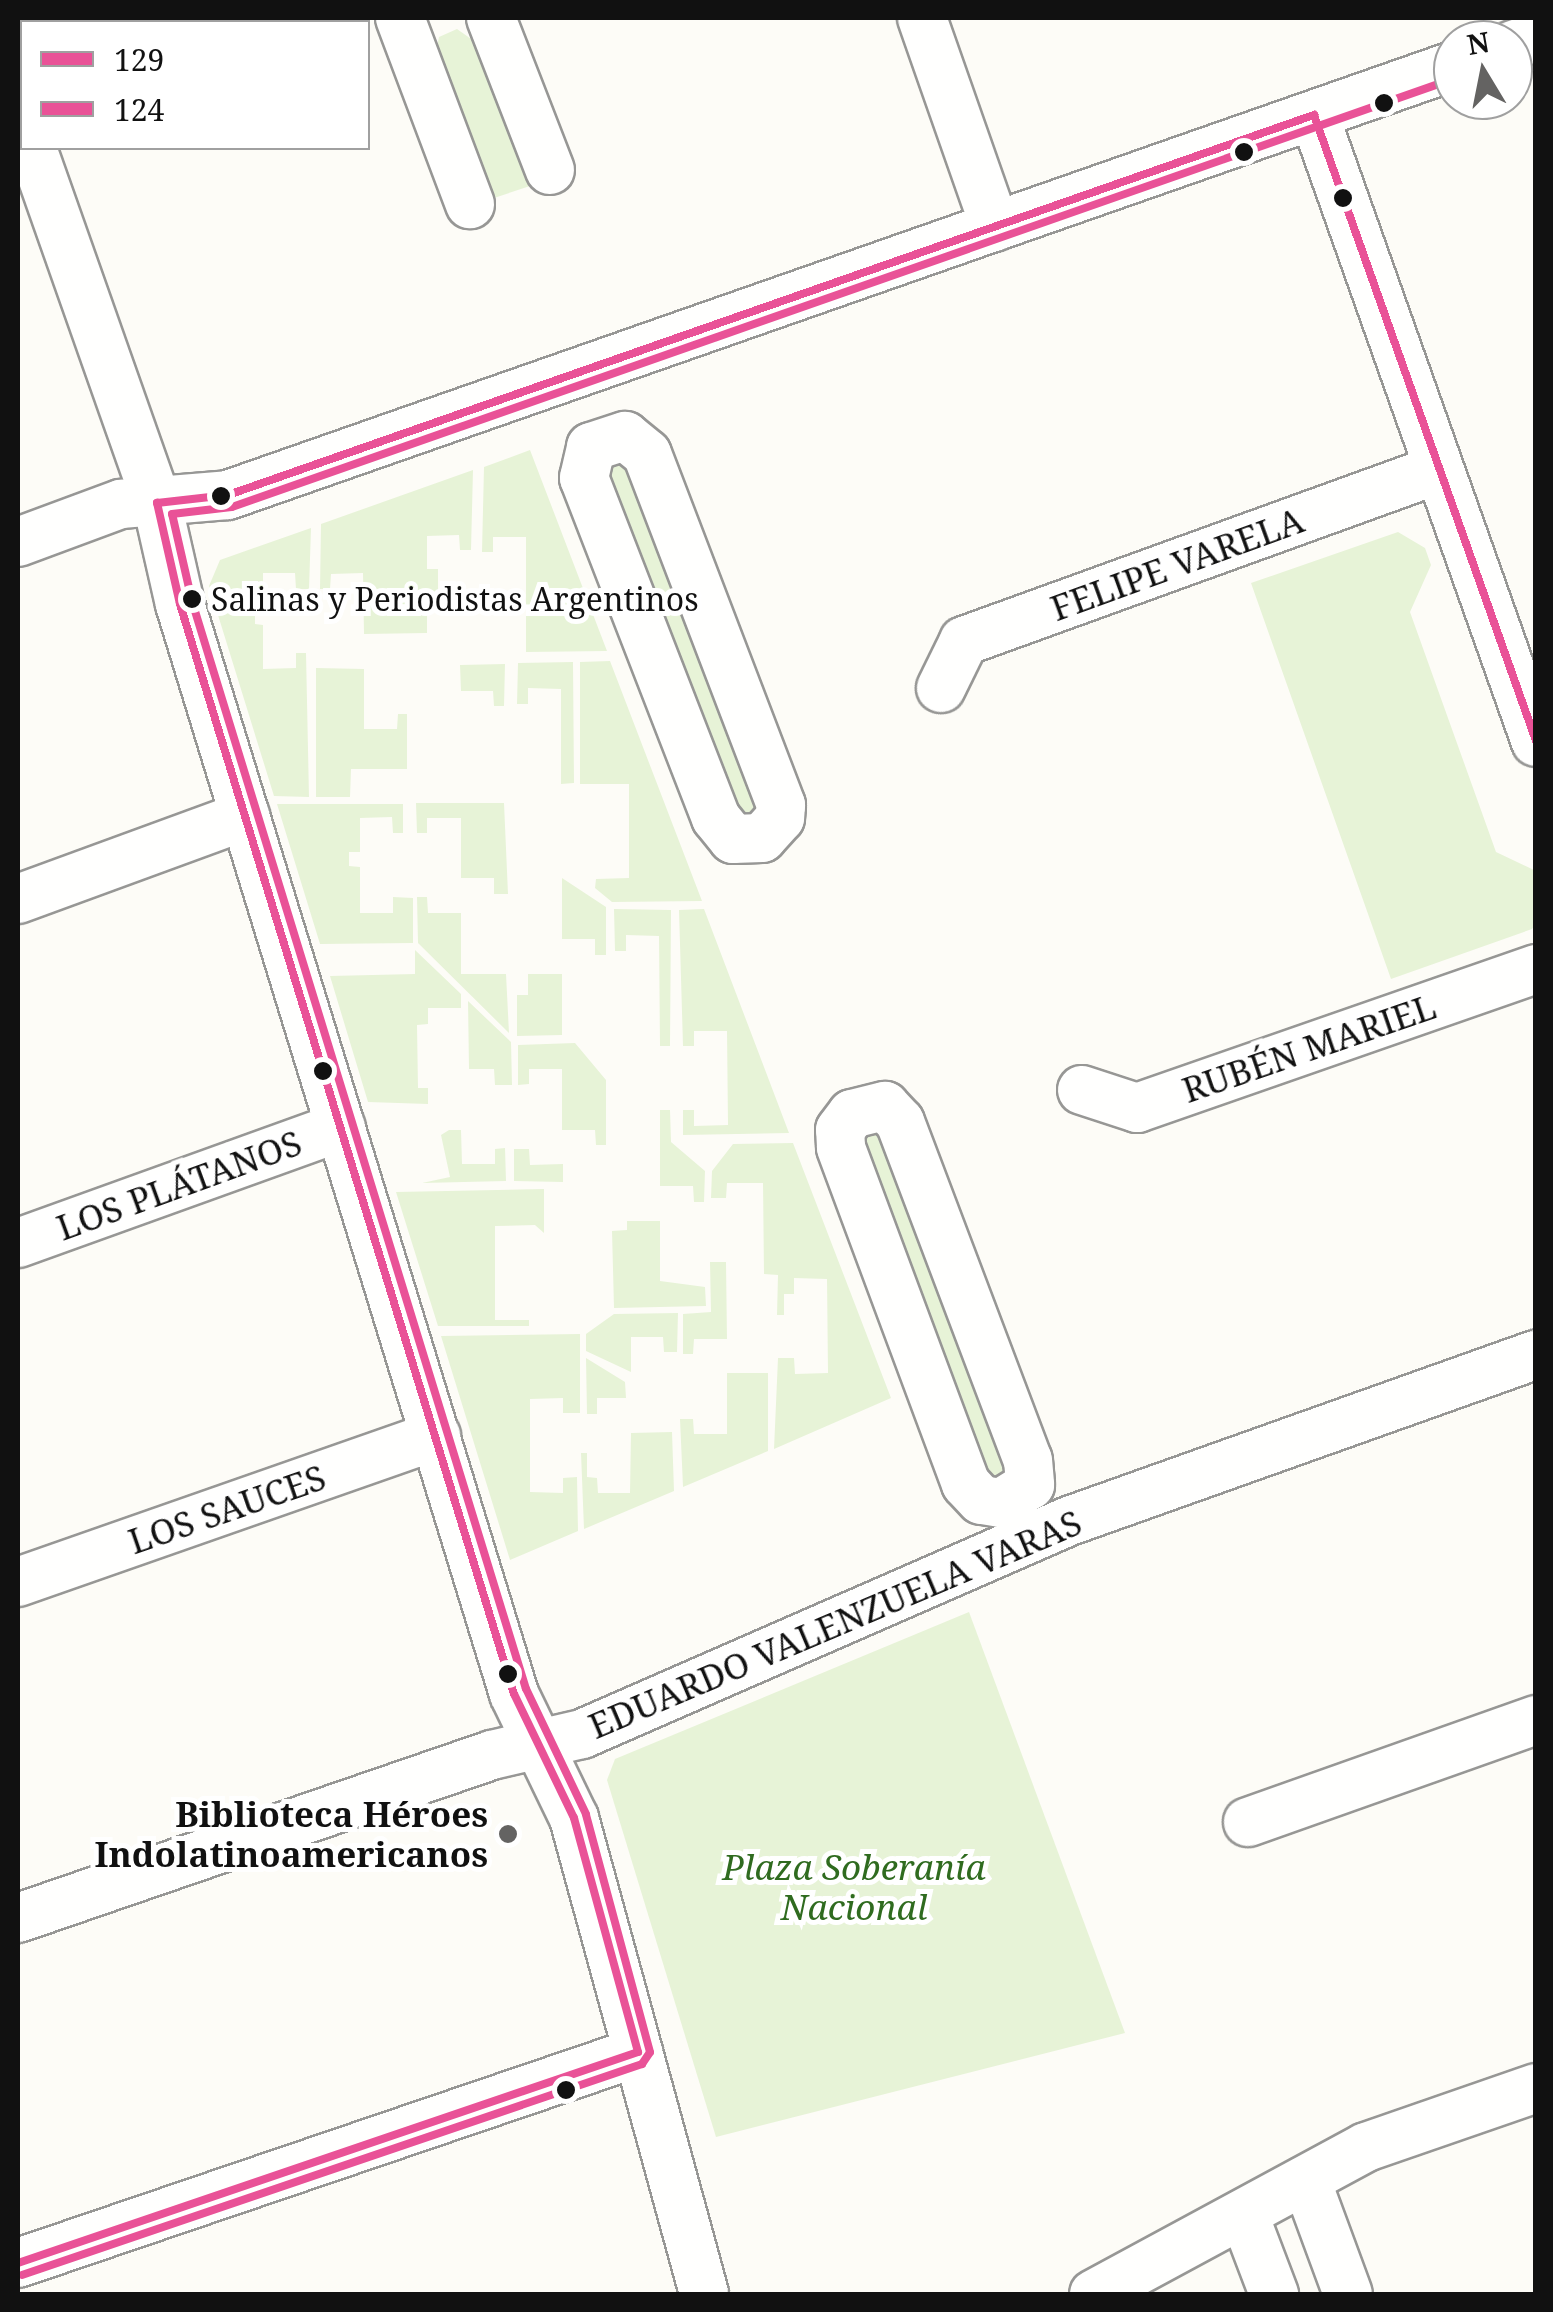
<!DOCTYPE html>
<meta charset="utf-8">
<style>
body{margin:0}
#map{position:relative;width:1553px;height:2312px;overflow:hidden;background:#fdfcf7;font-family:"Noto Serif",serif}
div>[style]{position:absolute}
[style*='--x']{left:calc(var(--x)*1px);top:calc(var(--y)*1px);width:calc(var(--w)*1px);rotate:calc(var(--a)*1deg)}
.green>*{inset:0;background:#e7f3d7}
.roads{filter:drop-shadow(2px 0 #979795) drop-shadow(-2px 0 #979795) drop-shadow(0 2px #979795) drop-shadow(0 -2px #979795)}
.minor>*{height:48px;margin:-24px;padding:0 24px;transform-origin:24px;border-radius:24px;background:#fffffe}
.bus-1>*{height:8px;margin:-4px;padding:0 4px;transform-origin:4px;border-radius:4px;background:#e95297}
.bus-2>*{height:8px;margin:-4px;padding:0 4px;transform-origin:4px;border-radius:4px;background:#e95297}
.dots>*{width:28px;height:28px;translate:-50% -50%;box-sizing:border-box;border:5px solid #fff;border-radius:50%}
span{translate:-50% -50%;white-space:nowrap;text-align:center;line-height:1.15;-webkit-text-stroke:10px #fff;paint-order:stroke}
.bus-label{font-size:32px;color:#111}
.left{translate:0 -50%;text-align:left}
.street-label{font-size:35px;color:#111}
.poi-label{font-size:35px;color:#111;font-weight:700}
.right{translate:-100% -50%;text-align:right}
.park-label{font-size:35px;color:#2f6b1f;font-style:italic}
.frame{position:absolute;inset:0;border:20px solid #111;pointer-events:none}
.legend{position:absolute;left:20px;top:20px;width:350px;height:130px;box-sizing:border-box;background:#fff;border:2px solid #a0a0a0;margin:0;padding:12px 18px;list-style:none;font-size:30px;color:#111}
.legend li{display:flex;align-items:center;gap:20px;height:50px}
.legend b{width:50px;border:2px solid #a0a0a0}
.north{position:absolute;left:1433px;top:20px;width:100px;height:100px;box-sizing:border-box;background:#fff;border:2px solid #a0a0a0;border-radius:50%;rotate:350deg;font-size:28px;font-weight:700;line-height:40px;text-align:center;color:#111}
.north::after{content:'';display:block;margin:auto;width:35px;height:45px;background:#646362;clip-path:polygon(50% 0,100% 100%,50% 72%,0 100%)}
</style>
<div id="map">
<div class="green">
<i style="clip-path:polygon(457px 29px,474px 41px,530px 186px,491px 199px,436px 52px,439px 37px)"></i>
<i style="clip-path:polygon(530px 450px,607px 651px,526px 652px,526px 537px,493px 537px,493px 552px,482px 552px,484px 467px)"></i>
<i style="clip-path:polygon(624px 457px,762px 805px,755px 818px,738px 816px,605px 471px)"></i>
<i style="clip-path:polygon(473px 470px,471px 550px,460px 550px,459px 535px,427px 536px,427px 569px,438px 569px,438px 596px,427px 596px,427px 633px,364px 634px,363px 573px,331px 574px,330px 589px,320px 589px,321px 524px)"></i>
<i style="clip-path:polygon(311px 528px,309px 589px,296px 589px,295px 573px,263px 573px,263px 608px,255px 608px,255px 624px,263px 625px,263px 669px,296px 668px,296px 653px,306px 653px,309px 797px,274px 796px,209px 586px,220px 560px)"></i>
<i style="clip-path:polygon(1398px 532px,1425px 548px,1431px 565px,1410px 612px,1496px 852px,1534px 870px,1536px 923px,1532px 929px,1391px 979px,1251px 583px)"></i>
<i style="clip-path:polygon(610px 661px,702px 901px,612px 902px,595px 888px,596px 879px,629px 878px,629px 784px,580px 784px,580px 662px)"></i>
<i style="clip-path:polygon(573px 662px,574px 783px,561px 784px,561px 689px,528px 688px,528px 704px,517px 704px,518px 663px)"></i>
<i style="clip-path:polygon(505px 664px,504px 706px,494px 706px,493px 691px,461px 691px,460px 665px)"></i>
<i style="clip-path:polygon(316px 668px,364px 669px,364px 729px,397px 729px,398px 714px,407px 714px,407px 769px,351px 769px,350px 797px,316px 797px)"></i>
<i style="clip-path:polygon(416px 803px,504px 803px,508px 894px,494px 894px,494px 878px,461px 878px,461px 818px,427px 818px,427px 833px,417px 833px)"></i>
<i style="clip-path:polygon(277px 804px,403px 804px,403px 833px,393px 833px,392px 817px,360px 818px,360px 852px,349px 852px,349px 866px,360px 867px,360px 913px,393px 913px,393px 897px,413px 898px,413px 943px,320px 944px)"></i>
<i style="clip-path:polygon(562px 878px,606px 907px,606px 955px,595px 955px,595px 939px,562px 939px)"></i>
<i style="clip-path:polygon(417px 897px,427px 897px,428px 913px,461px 913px,461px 974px,506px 974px,509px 1033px,418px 943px)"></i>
<i style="clip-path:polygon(614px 909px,671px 910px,670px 1046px,660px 1046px,659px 936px,626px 935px,626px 951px,615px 951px)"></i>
<i style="clip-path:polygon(704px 909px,789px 1133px,683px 1135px,683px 1110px,694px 1110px,694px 1126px,728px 1125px,727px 1031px,694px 1031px,694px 1046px,683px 1046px,679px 910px)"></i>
<i style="clip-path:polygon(415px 950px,461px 994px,461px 1008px,428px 1008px,428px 1024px,417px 1025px,418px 1088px,428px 1088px,428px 1104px,368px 1102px,330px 976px,415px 974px)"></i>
<i style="clip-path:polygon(528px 974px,562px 974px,562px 1035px,517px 1036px,517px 995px,528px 995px)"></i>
<i style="clip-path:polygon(468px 1001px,511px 1042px,512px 1085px,495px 1085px,494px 1069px,469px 1069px)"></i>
<i style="clip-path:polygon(575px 1043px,606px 1080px,606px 1145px,596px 1145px,595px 1130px,562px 1130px,562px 1069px,529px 1069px,529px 1084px,518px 1085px,518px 1045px)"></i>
<i style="clip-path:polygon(660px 1110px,670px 1110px,671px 1142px,705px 1171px,704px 1202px,694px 1202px,693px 1186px,660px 1186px)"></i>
<i style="clip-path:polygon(876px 1119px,1016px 1474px,994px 1492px,857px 1131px)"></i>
<i style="clip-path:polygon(449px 1130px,461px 1130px,462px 1164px,495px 1164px,495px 1149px,505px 1148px,506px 1181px,422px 1183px,450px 1177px,441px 1135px)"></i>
<i style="clip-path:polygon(793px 1143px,891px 1398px,774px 1449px,778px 1358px,794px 1358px,795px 1374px,828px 1373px,827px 1279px,794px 1278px,794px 1294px,784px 1294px,784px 1315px,777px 1315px,778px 1275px,764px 1274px,763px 1183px,727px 1183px,726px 1198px,711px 1198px,712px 1171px,733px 1144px)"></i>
<i style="clip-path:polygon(514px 1149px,529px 1149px,530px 1165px,563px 1164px,563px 1182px,514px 1181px)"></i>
<i style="clip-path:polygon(544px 1189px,544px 1233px,535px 1225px,495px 1226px,495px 1320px,529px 1320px,529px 1326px,438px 1326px,396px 1192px)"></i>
<i style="clip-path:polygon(627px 1221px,660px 1221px,660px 1281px,705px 1287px,706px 1306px,614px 1308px,612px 1231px,627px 1230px)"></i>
<i style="clip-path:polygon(710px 1262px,726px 1262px,727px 1339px,694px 1339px,693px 1354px,683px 1354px,683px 1314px,711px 1312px)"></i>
<i style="clip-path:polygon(678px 1313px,677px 1352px,664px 1352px,663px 1337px,631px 1337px,631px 1372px,586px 1351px,586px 1334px,614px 1314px)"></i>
<i style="clip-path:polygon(580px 1334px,580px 1413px,563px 1413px,563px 1398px,530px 1399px,530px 1492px,563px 1493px,563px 1478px,577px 1477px,578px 1531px,510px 1560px,441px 1336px)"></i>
<i style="clip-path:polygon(586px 1358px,625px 1382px,626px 1398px,597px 1398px,597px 1414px,587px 1414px)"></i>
<i style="clip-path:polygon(727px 1373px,768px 1373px,768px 1451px,683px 1487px,680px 1419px,693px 1419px,694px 1434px,727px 1434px)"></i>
<i style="clip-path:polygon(672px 1432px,674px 1491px,584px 1529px,581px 1453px,587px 1453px,587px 1477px,597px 1478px,598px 1493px,630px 1493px,631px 1433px)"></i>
<i style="clip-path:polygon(969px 1612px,1125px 2033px,716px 2137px,607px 1780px,615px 1759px)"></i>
</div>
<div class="roads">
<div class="minor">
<i style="--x:400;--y:18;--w:199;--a:69.4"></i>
<i style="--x:491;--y:18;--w:163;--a:68.8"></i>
<i style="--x:922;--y:18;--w:221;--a:70.7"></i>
<i style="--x:1513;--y:45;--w:24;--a:-19"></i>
<i style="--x:1314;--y:115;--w:665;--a:70.5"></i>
<i style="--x:32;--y:148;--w:376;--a:70.6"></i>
<i style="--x:157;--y:503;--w:104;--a:77.2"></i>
<i style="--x:180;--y:604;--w:1140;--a:72.96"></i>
<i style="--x:514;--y:1694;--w:138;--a:64.2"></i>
<i style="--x:574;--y:1818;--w:493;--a:74.7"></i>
<i style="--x:625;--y:436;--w:28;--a:39"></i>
<i style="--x:647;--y:454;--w:376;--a:69.1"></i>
<i style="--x:781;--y:805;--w:13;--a:94"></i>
<i style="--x:780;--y:818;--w:27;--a:132"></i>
<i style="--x:762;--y:838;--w:29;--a:178"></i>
<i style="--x:733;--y:839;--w:27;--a:-129"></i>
<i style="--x:716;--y:818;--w:365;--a:-111.2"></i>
<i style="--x:584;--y:478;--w:32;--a:-77"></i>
<i style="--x:591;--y:447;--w:36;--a:-18"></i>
<i style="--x:18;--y:542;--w:110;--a:-20.3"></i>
<i style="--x:121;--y:504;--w:107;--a:-4.8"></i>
<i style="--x:228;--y:495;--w:1298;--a:-19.3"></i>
<i style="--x:941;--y:688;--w:52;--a:-63.9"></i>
<i style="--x:964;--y:641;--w:505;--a:-19.91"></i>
<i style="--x:18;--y:899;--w:242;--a:-20.1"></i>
<i style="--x:1082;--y:1090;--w:58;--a:18.1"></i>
<i style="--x:1137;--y:1108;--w:423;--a:-19.2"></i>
<i style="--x:885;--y:1106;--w:22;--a:47"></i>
<i style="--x:900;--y:1122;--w:361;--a:69.3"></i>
<i style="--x:1028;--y:1460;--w:25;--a:85"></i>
<i style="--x:1030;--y:1485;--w:34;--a:148"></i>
<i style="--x:1001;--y:1503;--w:20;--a:-171"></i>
<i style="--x:981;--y:1500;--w:22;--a:-133"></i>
<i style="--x:966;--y:1484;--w:359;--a:-110.4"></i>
<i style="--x:841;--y:1147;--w:17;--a:-93"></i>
<i style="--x:840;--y:1130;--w:20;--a:-53"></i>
<i style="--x:852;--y:1114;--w:34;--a:-14"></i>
<i style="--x:18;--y:1243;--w:343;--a:-19.8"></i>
<i style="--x:18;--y:1582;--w:443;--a:-19.3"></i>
<i style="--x:1248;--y:1822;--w:306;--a:-19.5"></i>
<i style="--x:18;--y:1918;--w:501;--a:-18.98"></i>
<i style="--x:492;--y:1755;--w:92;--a:-13.1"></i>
<i style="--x:582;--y:1734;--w:532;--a:-23.62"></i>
<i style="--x:1069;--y:1521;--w:496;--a:-19.6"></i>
<i style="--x:1306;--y:2180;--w:121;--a:69.8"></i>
<i style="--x:1244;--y:2215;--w:85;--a:69.2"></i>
<i style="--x:18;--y:2263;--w:655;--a:-18.79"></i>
<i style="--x:1094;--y:2294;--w:309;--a:-28.4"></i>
<i style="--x:1366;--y:2147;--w:180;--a:-19.1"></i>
</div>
</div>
<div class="bus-1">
<i style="--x:18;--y:2263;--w:655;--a:-18.79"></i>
<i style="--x:638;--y:2052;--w:243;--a:-105.3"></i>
<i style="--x:574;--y:1818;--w:138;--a:-115.8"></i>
<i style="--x:514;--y:1694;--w:1140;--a:-107.04"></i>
<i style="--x:180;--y:604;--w:104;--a:-102.8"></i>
<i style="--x:157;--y:503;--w:71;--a:-6.4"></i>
<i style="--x:228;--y:495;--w:1151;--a:-19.29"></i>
<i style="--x:1314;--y:115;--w:664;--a:70.47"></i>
</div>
<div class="bus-2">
<i style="--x:22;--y:2275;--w:655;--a:-18.79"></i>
<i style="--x:642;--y:2064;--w:14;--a:-56"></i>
<i style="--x:650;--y:2052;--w:246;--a:-105.1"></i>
<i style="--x:586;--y:1814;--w:139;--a:-115.6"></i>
<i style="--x:526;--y:1689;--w:1138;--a:-107.07"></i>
<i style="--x:192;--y:601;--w:89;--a:-102.9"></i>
<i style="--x:172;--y:514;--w:60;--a:-6.7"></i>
<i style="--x:232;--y:507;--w:1294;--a:-19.32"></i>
</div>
<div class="dots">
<i style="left:1384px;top:103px;background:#111"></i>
<i style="left:1244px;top:152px;background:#111"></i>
<i style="left:1343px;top:198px;background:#111"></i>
<i style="left:221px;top:496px;background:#111"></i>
<i style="left:192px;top:599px;background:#111"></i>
<i style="left:323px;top:1071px;background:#111"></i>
<i style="left:508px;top:1674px;background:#111"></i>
<i style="left:508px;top:1834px;background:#646362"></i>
<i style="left:566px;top:2090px;background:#111"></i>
</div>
<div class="bus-label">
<span class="left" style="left:211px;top:599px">Salinas y Periodistas Argentinos</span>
</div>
<div class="street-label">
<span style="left:1177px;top:564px;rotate:-20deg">FELIPE VARELA</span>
<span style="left:1309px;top:1048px;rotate:-19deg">RUBÉN MARIEL</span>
<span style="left:179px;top:1185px;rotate:-20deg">LOS PLÁTANOS</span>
<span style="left:227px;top:1509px;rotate:-19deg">LOS SAUCES</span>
<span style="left:835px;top:1624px;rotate:-23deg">EDUARDO VALENZUELA VARAS</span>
</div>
<div class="poi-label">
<span class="right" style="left:488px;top:1834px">Biblioteca Héroes<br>Indolatinoamericanos</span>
</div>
<div class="park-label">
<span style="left:854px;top:1887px">Plaza Soberanía<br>Nacional</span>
</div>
<div class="frame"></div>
<ul class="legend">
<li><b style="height:12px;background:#e95297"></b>129</li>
<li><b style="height:12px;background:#e95297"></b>124</li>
</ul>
<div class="north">N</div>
</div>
